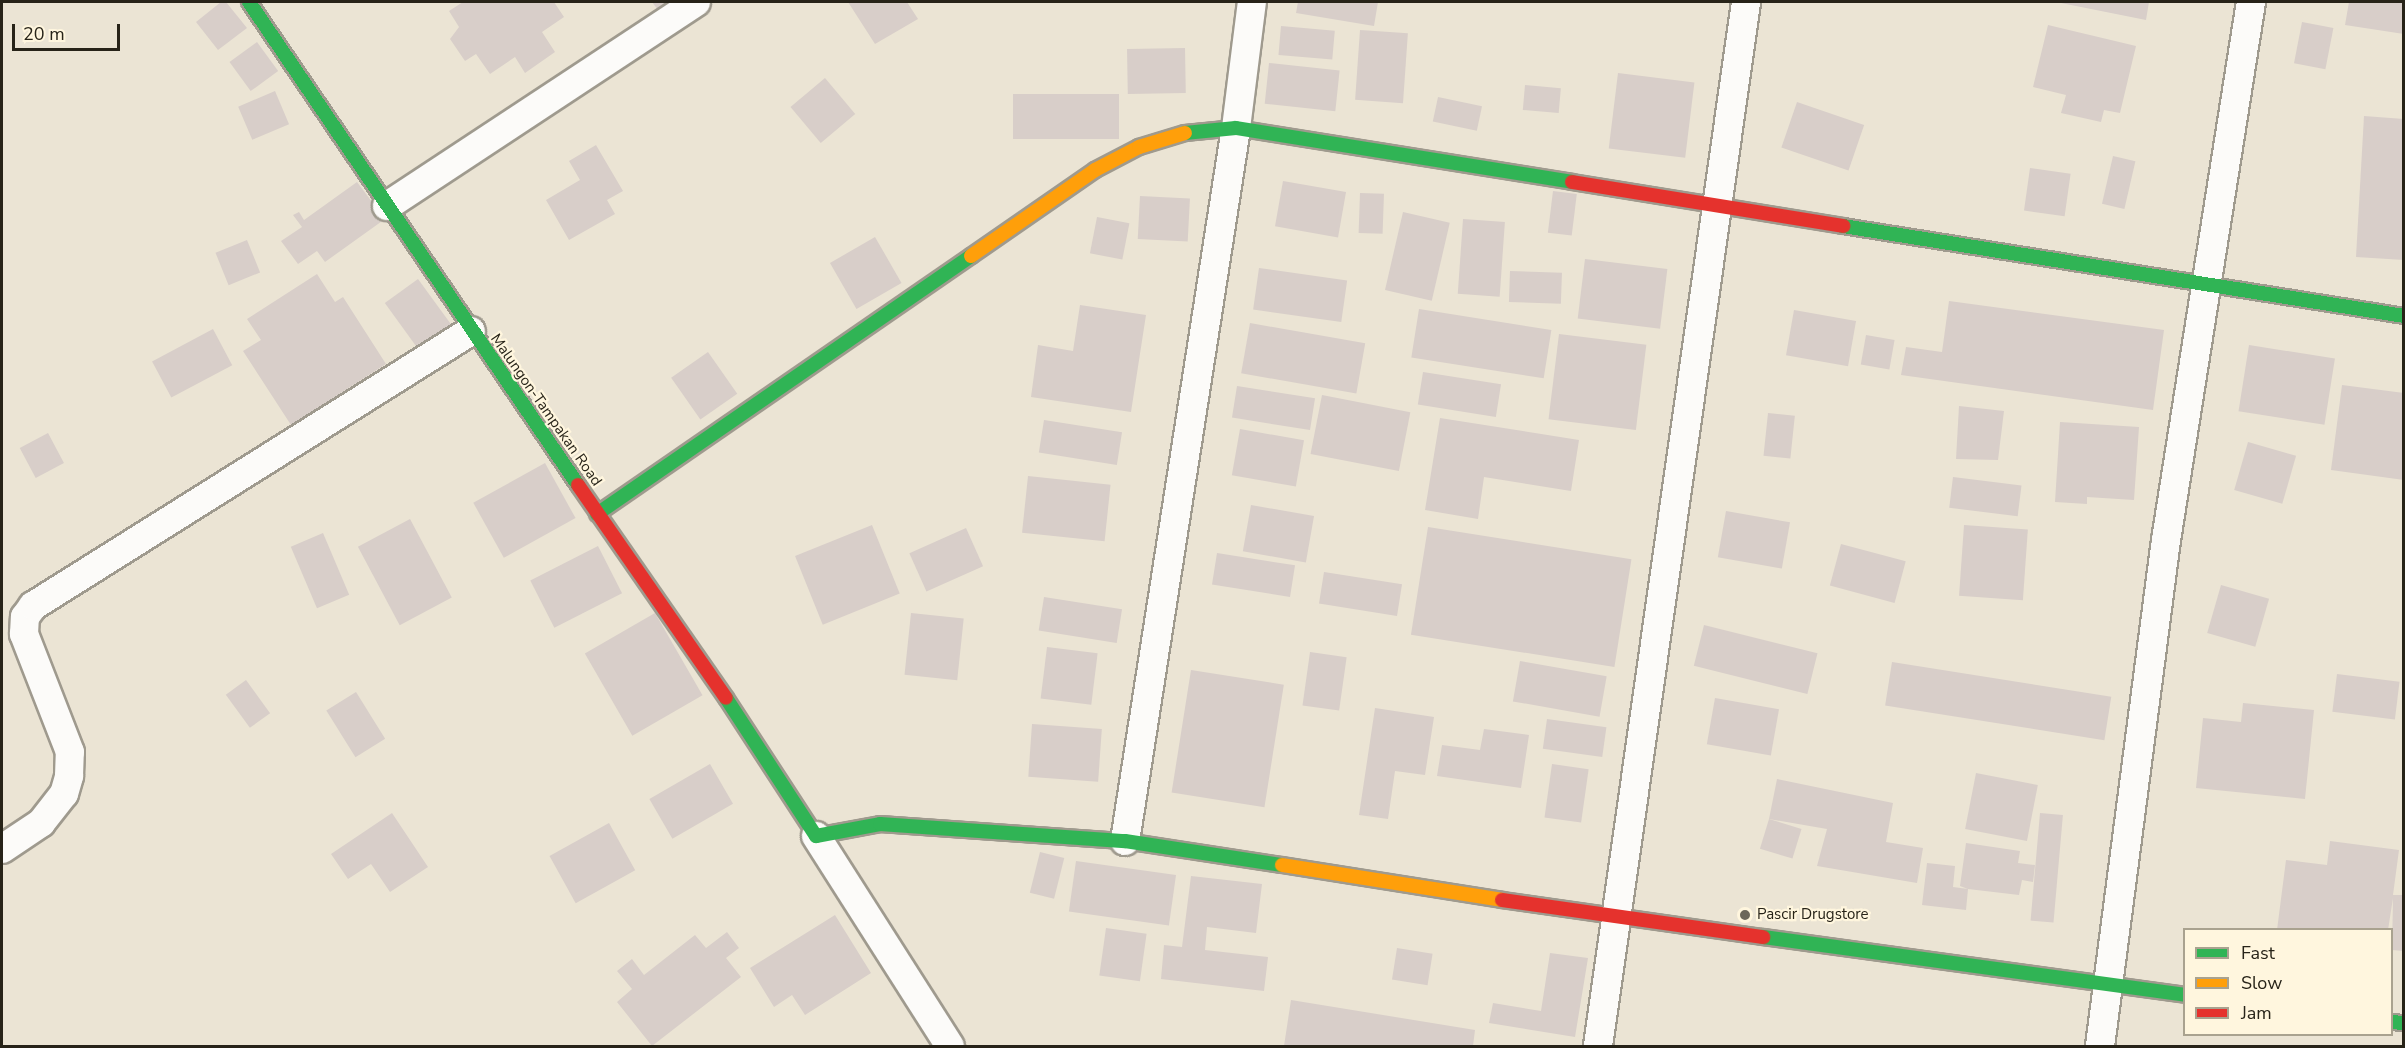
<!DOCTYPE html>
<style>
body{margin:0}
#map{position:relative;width:2405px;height:1048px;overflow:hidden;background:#ebe4d4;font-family:"Nunito Sans",sans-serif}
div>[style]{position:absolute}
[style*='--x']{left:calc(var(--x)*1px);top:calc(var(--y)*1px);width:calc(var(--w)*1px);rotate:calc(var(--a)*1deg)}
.building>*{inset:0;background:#d8cec9;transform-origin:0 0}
.roads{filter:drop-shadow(2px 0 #9f9a8e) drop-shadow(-2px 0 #9f9a8e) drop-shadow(0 2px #9f9a8e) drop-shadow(0 -2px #9f9a8e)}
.street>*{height:28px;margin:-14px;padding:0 14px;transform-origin:14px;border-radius:14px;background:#fcfbf9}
.fast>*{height:14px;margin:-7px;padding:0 7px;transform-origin:7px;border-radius:7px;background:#30b455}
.slow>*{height:14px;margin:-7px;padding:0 7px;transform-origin:7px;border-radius:7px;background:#ff9f0a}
.jam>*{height:14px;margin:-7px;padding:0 7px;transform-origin:7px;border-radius:7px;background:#e5322d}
.dots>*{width:16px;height:16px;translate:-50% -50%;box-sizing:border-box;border:3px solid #fff6de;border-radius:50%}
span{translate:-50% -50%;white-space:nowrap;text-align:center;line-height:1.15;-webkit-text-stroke:4.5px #fff6de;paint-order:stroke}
.street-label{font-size:15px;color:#272318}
.poi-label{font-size:15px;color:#272318}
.left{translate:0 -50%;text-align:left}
.frame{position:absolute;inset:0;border:3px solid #272318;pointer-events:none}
.legend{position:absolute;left:2183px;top:928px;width:210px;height:108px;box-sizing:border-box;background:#fff6de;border:2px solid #a9a28f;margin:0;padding:8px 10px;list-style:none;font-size:18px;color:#272318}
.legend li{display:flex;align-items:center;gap:12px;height:30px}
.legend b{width:30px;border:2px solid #a9a28f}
.scale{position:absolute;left:12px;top:24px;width:108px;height:27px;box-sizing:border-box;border:3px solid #272318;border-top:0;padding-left:8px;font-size:18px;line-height:21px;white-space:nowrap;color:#272318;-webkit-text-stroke:4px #fff6de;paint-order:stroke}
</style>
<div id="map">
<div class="building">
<i style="clip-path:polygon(221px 2px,226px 2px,247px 28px,218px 50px,196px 22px)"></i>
<i style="clip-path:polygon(463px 2px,554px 2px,564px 17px,542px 32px,555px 52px,525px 73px,515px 57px,490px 74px,476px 54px,465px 61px,450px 39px,459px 27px,449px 11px)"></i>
<i style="clip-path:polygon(652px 2px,671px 2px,658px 10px)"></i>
<i style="clip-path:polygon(848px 2px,907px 2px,918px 19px,875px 44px)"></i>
<i style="clip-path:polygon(1298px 2px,1378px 2px,1374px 26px,1296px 13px)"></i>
<i style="clip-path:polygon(2056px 2px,2149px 2px,2146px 20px)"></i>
<i style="clip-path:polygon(2349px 2px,2404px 2px,2404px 34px,2345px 25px)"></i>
<i style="left:2302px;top:22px;width:32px;height:42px;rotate:11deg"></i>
<i style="clip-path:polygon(2048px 25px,2136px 46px,2120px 113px,2104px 110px,2101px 122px,2061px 113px,2066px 95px,2033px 87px)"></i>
<i style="left:1281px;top:26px;width:54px;height:29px;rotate:5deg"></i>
<i style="left:1360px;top:30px;width:48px;height:70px;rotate:4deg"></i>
<i style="left:257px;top:42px;width:36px;height:34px;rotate:54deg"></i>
<i style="left:1185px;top:48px;width:45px;height:58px;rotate:89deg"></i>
<i style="left:1269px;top:63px;width:71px;height:41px;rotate:6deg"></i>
<i style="left:1618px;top:73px;width:77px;height:76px;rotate:7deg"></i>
<i style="left:825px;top:78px;width:47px;height:45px;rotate:50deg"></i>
<i style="left:1525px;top:85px;width:36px;height:25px;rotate:5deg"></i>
<i style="left:275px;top:91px;width:36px;height:40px;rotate:67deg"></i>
<i style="left:1013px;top:94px;width:106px;height:45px"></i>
<i style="left:1438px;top:97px;width:45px;height:25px;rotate:12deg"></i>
<i style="left:1797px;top:102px;width:71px;height:48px;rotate:19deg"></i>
<i style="clip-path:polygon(2364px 116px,2404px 119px,2404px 260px,2356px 257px)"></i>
<i style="clip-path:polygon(596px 145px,623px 191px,607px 200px,615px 214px,569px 240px,546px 200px,580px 180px,569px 161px)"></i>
<i style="left:2113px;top:156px;width:23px;height:49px;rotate:13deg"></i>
<i style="left:2030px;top:168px;width:41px;height:43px;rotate:8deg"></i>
<i style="left:1283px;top:181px;width:64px;height:46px;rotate:10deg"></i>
<i style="clip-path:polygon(357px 182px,385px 219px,325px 262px,317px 251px,298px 264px,281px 241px,302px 227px,293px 215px,299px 212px,304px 220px)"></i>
<i style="left:1553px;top:191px;width:24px;height:42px;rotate:7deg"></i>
<i style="left:1360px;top:193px;width:24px;height:40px;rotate:2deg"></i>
<i style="left:1140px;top:196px;width:50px;height:43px;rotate:3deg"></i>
<i style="left:1403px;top:212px;width:48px;height:80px;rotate:13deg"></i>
<i style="left:1097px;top:217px;width:33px;height:37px;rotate:11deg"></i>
<i style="left:1463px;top:219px;width:42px;height:75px;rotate:4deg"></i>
<i style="left:875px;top:237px;width:53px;height:52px;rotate:60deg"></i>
<i style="left:247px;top:240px;width:35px;height:34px;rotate:68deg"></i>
<i style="left:1585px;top:259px;width:83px;height:60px;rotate:7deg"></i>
<i style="left:1259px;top:268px;width:89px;height:42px;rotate:8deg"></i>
<i style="left:1510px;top:271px;width:52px;height:31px;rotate:2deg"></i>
<i style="clip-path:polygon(317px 274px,335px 302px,343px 297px,386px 364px,291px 425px,243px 351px,261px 340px,247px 319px)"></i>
<i style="left:418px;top:279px;width:57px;height:41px;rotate:54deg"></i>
<i style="clip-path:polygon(1949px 301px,2164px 330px,2153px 410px,1901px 375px,1906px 347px,1942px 352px)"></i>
<i style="clip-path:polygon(1080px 305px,1146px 315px,1131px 412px,1031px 397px,1038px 345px,1073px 351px)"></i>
<i style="left:1419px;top:309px;width:134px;height:49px;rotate:9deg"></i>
<i style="left:1794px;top:310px;width:63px;height:46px;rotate:10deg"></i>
<i style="left:1250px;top:323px;width:117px;height:51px;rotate:10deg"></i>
<i style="left:213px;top:329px;width:41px;height:69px;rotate:62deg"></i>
<i style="left:1559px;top:334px;width:88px;height:86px;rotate:7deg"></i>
<i style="left:1866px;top:335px;width:29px;height:30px;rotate:10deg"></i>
<i style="left:2249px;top:345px;width:87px;height:67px;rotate:9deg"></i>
<i style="left:708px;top:352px;width:51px;height:45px;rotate:55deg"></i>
<i style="left:1423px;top:372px;width:79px;height:33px;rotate:9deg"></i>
<i style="clip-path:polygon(2342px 385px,2404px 393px,2404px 480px,2331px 470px)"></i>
<i style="left:1237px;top:386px;width:79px;height:32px;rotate:9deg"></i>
<i style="left:1322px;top:395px;width:90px;height:60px;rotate:11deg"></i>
<i style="clip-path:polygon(1959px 406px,2004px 411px,1998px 460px,1956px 459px)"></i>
<i style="left:1768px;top:413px;width:27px;height:43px;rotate:6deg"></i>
<i style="clip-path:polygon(1440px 418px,1579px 440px,1571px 491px,1484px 477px,1478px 519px,1425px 510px)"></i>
<i style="left:1044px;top:420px;width:79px;height:33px;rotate:9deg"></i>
<i style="clip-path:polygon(2060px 422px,2139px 427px,2134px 500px,2087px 497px,2087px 504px,2055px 502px)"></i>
<i style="left:1240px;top:429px;width:65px;height:47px;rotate:10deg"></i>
<i style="left:48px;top:433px;width:34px;height:32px;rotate:62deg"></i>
<i style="left:2248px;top:442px;width:50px;height:50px;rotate:16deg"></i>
<i style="left:545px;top:463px;width:63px;height:82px;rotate:61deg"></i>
<i style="left:1028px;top:476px;width:83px;height:57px;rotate:6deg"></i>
<i style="left:1953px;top:477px;width:69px;height:31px;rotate:7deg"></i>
<i style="left:1251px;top:505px;width:64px;height:47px;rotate:10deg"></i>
<i style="left:1726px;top:511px;width:65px;height:47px;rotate:10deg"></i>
<i style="left:410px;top:519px;width:89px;height:59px;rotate:62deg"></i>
<i style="left:872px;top:525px;width:74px;height:83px;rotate:68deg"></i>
<i style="left:1964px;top:525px;width:64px;height:71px;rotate:4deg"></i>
<i style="left:1428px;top:527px;width:206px;height:109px;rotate:9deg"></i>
<i style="left:966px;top:528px;width:42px;height:62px;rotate:66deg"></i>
<i style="left:323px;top:533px;width:67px;height:35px;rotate:67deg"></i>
<i style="left:1841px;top:544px;width:67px;height:43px;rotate:15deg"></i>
<i style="left:598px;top:546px;width:53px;height:76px;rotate:63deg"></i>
<i style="left:1217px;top:553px;width:79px;height:32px;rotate:9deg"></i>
<i style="left:1324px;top:572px;width:79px;height:32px;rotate:9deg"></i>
<i style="left:2221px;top:585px;width:50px;height:50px;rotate:16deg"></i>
<i style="left:1044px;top:597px;width:79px;height:34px;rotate:9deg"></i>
<i style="left:655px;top:613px;width:95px;height:81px;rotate:60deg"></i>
<i style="left:911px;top:613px;width:53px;height:62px;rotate:6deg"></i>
<i style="left:1704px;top:625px;width:117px;height:42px;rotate:14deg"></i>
<i style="left:1047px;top:647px;width:51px;height:52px;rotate:7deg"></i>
<i style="left:1310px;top:652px;width:37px;height:54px;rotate:8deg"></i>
<i style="left:1520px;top:661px;width:88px;height:41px;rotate:10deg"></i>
<i style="left:1892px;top:662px;width:222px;height:44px;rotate:9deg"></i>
<i style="left:1191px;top:670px;width:94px;height:124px;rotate:9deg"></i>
<i style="left:2337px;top:674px;width:63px;height:38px;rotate:7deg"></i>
<i style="left:246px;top:680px;width:41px;height:25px;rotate:54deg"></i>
<i style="left:356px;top:692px;width:55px;height:35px;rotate:58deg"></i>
<i style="left:1715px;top:698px;width:65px;height:47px;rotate:10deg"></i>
<i style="clip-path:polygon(2243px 703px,2314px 710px,2305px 799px,2196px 788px,2203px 718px,2241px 722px)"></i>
<i style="clip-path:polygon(1375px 708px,1434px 717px,1425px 775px,1395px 771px,1388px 819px,1359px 815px)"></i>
<i style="left:1547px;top:719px;width:60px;height:30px;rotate:8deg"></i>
<i style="left:1032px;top:724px;width:70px;height:53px;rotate:4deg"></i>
<i style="clip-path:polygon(1484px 729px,1529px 735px,1521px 788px,1437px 776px,1442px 745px,1480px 750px)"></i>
<i style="left:710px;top:764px;width:46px;height:70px;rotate:60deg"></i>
<i style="left:1552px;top:764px;width:37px;height:54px;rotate:8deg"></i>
<i style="left:1976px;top:773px;width:63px;height:57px;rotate:11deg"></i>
<i style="clip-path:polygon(1777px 779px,1893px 803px,1886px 842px,1923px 848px,1917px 883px,1817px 866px,1827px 829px,1769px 819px)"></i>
<i style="clip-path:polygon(392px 813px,428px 867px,390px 892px,371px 864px,348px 879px,331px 854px)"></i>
<i style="left:2040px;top:813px;width:23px;height:108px;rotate:5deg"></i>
<i style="left:1769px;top:819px;width:34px;height:31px;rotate:17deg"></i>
<i style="left:609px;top:823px;width:54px;height:68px;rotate:61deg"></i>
<i style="clip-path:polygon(2330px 841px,2399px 850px,2393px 895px,2404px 895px,2404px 951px,2392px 950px,2393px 898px,2388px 930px,2277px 930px,2286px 860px,2327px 865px)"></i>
<i style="clip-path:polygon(1966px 843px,2020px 851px,2018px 863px,2035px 865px,2033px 882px,2022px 880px,2019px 895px,1968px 889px,1966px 910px,1922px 905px,1927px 863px,1955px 866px,1953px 887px,1968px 889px,1960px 886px)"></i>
<i style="left:1040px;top:852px;width:25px;height:42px;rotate:14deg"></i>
<i style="left:1076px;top:861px;width:101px;height:51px;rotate:8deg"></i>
<i style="clip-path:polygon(1191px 876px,1262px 884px,1256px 933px,1207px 927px,1205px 950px,1268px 957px,1264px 991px,1161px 979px,1164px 945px,1182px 947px)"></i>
<i style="clip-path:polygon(835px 915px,871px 973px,805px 1015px,792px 995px,774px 1007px,750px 968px)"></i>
<i style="left:1106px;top:928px;width:41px;height:48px;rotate:8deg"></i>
<i style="clip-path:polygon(727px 932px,739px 948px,726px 958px,741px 977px,652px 1046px,617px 1002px,632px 989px,617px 971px,632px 959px,644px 975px,695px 935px,706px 948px)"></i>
<i style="left:1397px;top:948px;width:36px;height:32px;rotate:9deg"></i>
<i style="clip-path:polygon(1550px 953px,1588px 958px,1575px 1037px,1489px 1023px,1493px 1003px,1541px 1011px)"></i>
<i style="clip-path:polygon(1291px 1000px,1475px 1030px,1473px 1046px,1284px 1046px)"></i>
</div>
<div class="roads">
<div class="street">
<i style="--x:387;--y:206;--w:370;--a:-33.4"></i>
<i style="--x:816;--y:836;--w:249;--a:57.5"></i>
<i style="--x:1125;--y:841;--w:722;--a:-81.15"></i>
<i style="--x:1236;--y:128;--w:127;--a:-82.8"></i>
<i style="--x:2;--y:849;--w:47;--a:-33.7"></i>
<i style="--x:41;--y:823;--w:37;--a:-52"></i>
<i style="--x:64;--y:794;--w:19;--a:-74"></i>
<i style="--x:69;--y:776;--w:24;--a:-88"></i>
<i style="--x:70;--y:752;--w:127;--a:-111.3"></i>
<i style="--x:24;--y:634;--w:17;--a:-87"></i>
<i style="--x:25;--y:617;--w:14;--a:-54"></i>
<i style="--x:33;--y:606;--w:517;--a:-32.12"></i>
<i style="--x:1598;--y:1046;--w:1054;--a:-81.93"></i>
<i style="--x:2100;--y:1046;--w:510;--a:-82.57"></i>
<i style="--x:2166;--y:540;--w:545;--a:-81.02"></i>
</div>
<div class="fast">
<i style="--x:249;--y:2;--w:584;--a:55.74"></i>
<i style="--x:1185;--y:133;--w:51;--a:-5.6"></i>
<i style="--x:1236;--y:128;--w:340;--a:9.1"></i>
<i style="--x:1843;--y:226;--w:568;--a:9.11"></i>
<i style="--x:597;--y:514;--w:454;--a:-34.6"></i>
<i style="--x:726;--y:698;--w:165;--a:56.9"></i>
<i style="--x:816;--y:836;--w:65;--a:-10.6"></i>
<i style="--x:880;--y:824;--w:246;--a:4"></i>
<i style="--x:1125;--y:841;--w:159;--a:8.7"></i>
<i style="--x:1763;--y:937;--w:425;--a:7.8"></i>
<i style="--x:2392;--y:1022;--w:12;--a:5"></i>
</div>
<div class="slow">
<i style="--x:971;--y:256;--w:151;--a:-34.7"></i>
<i style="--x:1095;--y:170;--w:50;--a:-27.6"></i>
<i style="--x:1139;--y:147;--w:48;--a:-16.9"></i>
<i style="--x:1282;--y:865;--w:223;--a:9"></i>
</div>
<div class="jam">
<i style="--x:1572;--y:182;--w:275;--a:9.2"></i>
<i style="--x:578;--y:485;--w:259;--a:55.2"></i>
<i style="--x:1502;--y:900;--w:264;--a:8.1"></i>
</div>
</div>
<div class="dots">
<i style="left:1745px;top:915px;background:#6c675a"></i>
</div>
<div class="street-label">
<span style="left:546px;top:410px;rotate:55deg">Malungon-Tampakan Road</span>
</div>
<div class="poi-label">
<span class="left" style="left:1757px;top:915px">Pascir Drugstore</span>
</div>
<div class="frame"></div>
<ul class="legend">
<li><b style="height:8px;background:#30b455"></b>Fast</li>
<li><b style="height:8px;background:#ff9f0a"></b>Slow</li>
<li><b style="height:8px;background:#e5322d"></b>Jam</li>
</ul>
<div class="scale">20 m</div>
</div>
